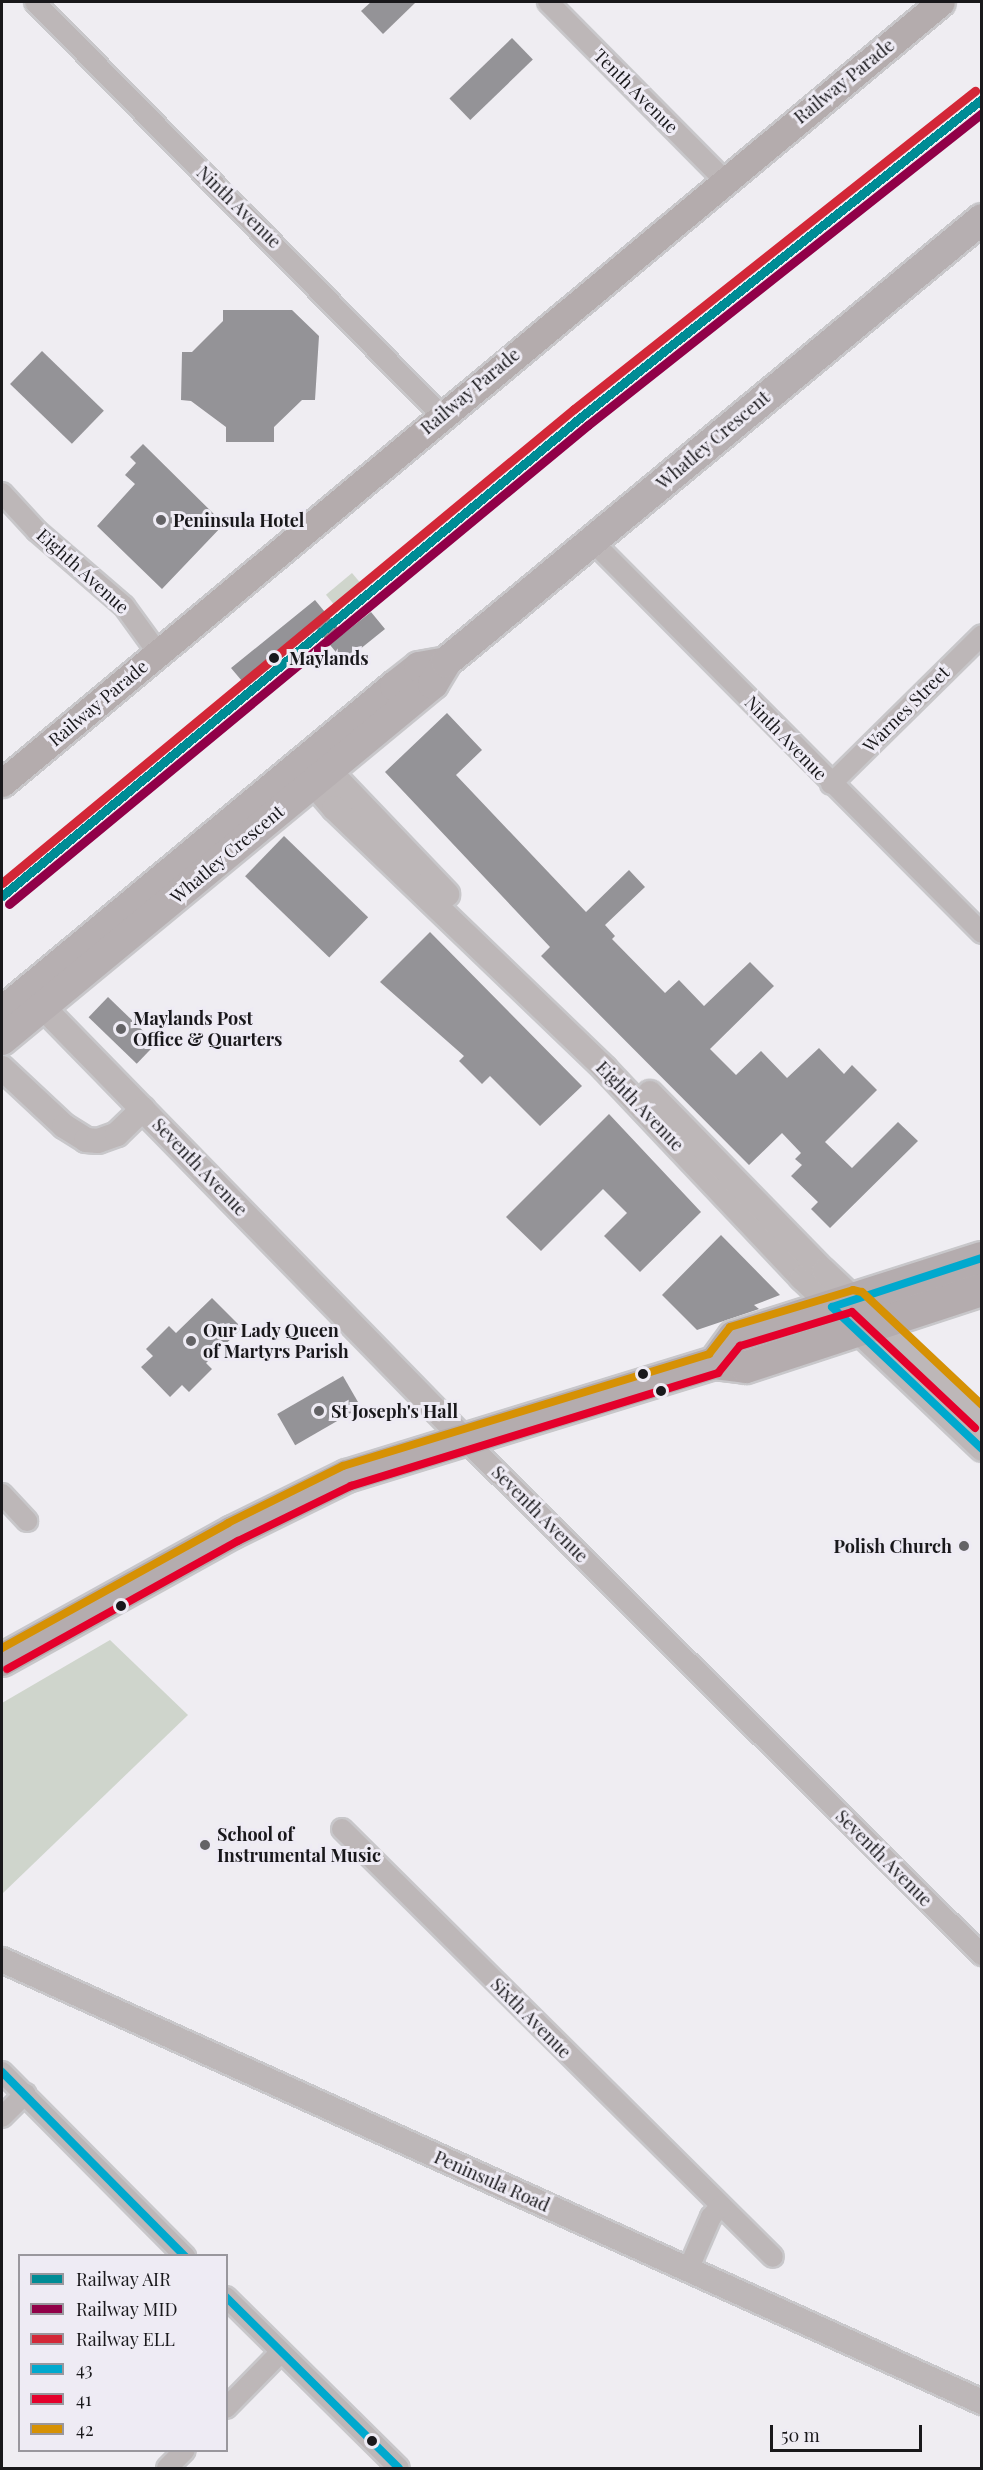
<!DOCTYPE html>
<style>
body{margin:0}
#map{position:relative;width:983px;height:2470px;overflow:hidden;background:#efedf2;font-family:"Playfair Display",serif}
div>[style]{position:absolute}
[style*='--x']{left:calc(var(--x)*1px);top:calc(var(--y)*1px);width:calc(var(--w)*1px);rotate:calc(var(--a)*1deg)}
.green>*{inset:0;background:#cfd5cc;transform-origin:0 0}
.building>*{inset:0;background:#949397;transform-origin:0 0}
.roads{filter:drop-shadow(2px 0 #c8c7ca) drop-shadow(-2px 0 #c8c7ca) drop-shadow(0 2px #c8c7ca) drop-shadow(0 -2px #c8c7ca)}
.minor>*{height:20px;margin:-10px;padding:0 10px;transform-origin:10px;border-radius:10px;background:#bdb7b8}
.tertiary>*{height:24px;margin:-12px;padding:0 12px;transform-origin:12px;border-radius:12px;background:#bdb7b8}
.secondary>*{height:27px;margin:-13.5px;padding:0 13.5px;transform-origin:13.5px;border-radius:13.5px;background:#b4acad}
.primary>*{height:30px;margin:-15px;padding:0 15px;transform-origin:15px;border-radius:15px;background:#b6afb1}
.trunk>*{height:32px;margin:-16px;padding:0 16px;transform-origin:16px;border-radius:16px;background:#b4acae}
.bus-1>*{height:8px;margin:-4px;padding:0 4px;transform-origin:4px;border-radius:4px;background:#00a9ce}
.bus-2>*{height:8px;margin:-4px;padding:0 4px;transform-origin:4px;border-radius:4px;background:#e4002b}
.bus-3>*{height:8px;margin:-4px;padding:0 4px;transform-origin:4px;border-radius:4px;background:#d69104}
.rail-1>*{height:9px;margin:-4.5px;padding:0 4.5px;transform-origin:4.5px;border-radius:4.5px;background:#008c95}
.rail-2>*{height:9px;margin:-4.5px;padding:0 4.5px;transform-origin:4.5px;border-radius:4.5px;background:#910048}
.rail-3>*{height:9px;margin:-4.5px;padding:0 4.5px;transform-origin:4.5px;border-radius:4.5px;background:#d32737}
.dots>*{width:16px;height:16px;translate:-50% -50%;box-sizing:border-box;border:3px solid #eeebf4;border-radius:50%}
span{translate:-50% -50%;white-space:nowrap;text-align:center;line-height:1.15;-webkit-text-stroke:6px #eeebf4;paint-order:stroke}
.street-label{font-size:18px;color:#19181b}
.poi-label{font-size:18px;color:#19181b;font-weight:700}
.left{translate:0 -50%;text-align:left}
.right{translate:-100% -50%;text-align:right}
.stop-label{font-size:18px;color:#19181b;font-weight:700}
.frame{position:absolute;inset:0;border:3px solid #19181b;pointer-events:none}
.legend{position:absolute;left:18px;top:2254px;width:210px;height:198px;box-sizing:border-box;background:#eeebf4;border:2px solid #99979d;margin:0;padding:8px 10px;list-style:none;font-size:18px;color:#19181b}
.legend li{display:flex;align-items:center;gap:12px;height:30px}
.legend b{width:30px;border:2px solid #99979d}
.scale{position:absolute;left:770px;top:2425px;width:152px;height:27px;box-sizing:border-box;border:3px solid #19181b;border-top:0;padding-left:8px;font-size:18px;line-height:21px;white-space:nowrap;color:#19181b;-webkit-text-stroke:4px #eeebf4;paint-order:stroke}
</style>
<div id="map">
<div class="green">
<i style="left:352px;top:573px;width:17px;height:34px;rotate:50deg"></i>
<i style="clip-path:polygon(110px 1640px,188px 1715px,2px 1894px,2px 1703px)"></i>
</div>
<div class="building">
<i style="clip-path:polygon(371px 2px,416px 2px,383px 34px,361px 11px)"></i>
<i style="left:512px;top:38px;width:30px;height:87px;rotate:46deg"></i>
<i style="clip-path:polygon(223px 310px,292px 310px,319px 336px,315px 400px,302px 400px,274px 427px,274px 442px,226px 442px,226px 427px,191px 401px,181px 400px,182px 352px,192px 352px,223px 321px)"></i>
<i style="left:42px;top:351px;width:86px;height:46px;rotate:44deg"></i>
<i style="clip-path:polygon(143px 444px,224px 524px,162px 589px,97px 526px,135px 484px,125px 475px,136px 463px,130px 457px)"></i>
<i style="clip-path:polygon(315px 600px,343px 634px,371px 612px,385px 629px,344px 662px,317px 629px,247px 687px,231px 668px)"></i>
<i style="clip-path:polygon(447px 713px,482px 750px,456px 775px,586px 912px,629px 870px,645px 887px,605px 925px,615px 936px,612px 939px,665px 993px,679px 980px,704px 1006px,750px 962px,774px 986px,710px 1049px,736px 1075px,761px 1051px,787px 1078px,819px 1048px,844px 1074px,852px 1065px,877px 1090px,825px 1142px,852px 1168px,898px 1122px,918px 1141px,830px 1228px,811px 1209px,818px 1202px,791px 1176px,802px 1165px,795px 1159px,801px 1153px,782px 1133px,749px 1165px,541px 956px,550px 947px,385px 772px)"></i>
<i style="left:284px;top:836px;width:117px;height:56px;rotate:44deg"></i>
<i style="clip-path:polygon(430px 932px,582px 1086px,540px 1126px,490px 1076px,482px 1084px,459px 1061px,464px 1056px,380px 982px)"></i>
<i style="left:108px;top:997px;width:67px;height:28px;rotate:44deg"></i>
<i style="clip-path:polygon(609px 1114px,701px 1212px,640px 1272px,604px 1236px,627px 1213px,603px 1189px,541px 1251px,506px 1217px)"></i>
<i style="clip-path:polygon(721px 1235px,780px 1295px,754px 1305px,759px 1309px,697px 1330px,662px 1295px)"></i>
<i style="clip-path:polygon(212px 1298px,242px 1328px,206px 1363px,212px 1369px,189px 1392px,182px 1385px,170px 1397px,141px 1367px,153px 1356px,146px 1349px,169px 1326px,176px 1333px)"></i>
<i style="left:343px;top:1376px;width:36px;height:76px;rotate:60deg"></i>
</div>
<div class="roads">
<div class="minor">
<i style="--x:35;--y:2;--w:579;--a:45.49"></i>
<i style="--x:548;--y:2;--w:250;--a:45.3"></i>
<i style="--x:2;--y:493;--w:52;--a:47.4"></i>
<i style="--x:37;--y:531;--w:115;--a:40.8"></i>
<i style="--x:124;--y:606;--w:58;--a:54.1"></i>
<i style="--x:592;--y:541;--w:553;--a:45.15"></i>
<i style="--x:831;--y:784;--w:212;--a:-44.6"></i>
<i style="--x:463;--y:1438;--w:733;--a:44.89"></i>
<i style="--x:2;--y:1494;--w:37;--a:47"></i>
<i style="--x:342;--y:1829;--w:607;--a:44.8"></i>
<i style="--x:2;--y:2072;--w:260;--a:45.2"></i>
<i style="--x:2;--y:2117;--w:33;--a:-45"></i>
<i style="--x:688;--y:2270;--w:58;--a:-66.5"></i>
<i style="--x:711;--y:2217;--w:15;--a:-48"></i>
<i style="--x:226;--y:2297;--w:243;--a:44.7"></i>
<i style="--x:226;--y:2408;--w:78;--a:-45.5"></i>
<i style="--x:167;--y:2468;--w:25;--a:-45"></i>
</div>
<div class="tertiary">
<i style="--x:316;--y:757;--w:190;--a:46.3"></i>
<i style="--x:302;--y:771;--w:49;--a:49.1"></i>
<i style="--x:334;--y:808;--w:376;--a:43.9"></i>
<i style="--x:605;--y:1069;--w:287;--a:46.7"></i>
<i style="--x:802;--y:1278;--w:248;--a:43.5"></i>
<i style="--x:31;--y:995;--w:619;--a:45.72"></i>
<i style="--x:2;--y:1068;--w:85;--a:43.1"></i>
<i style="--x:64;--y:1126;--w:26;--a:32"></i>
<i style="--x:86;--y:1140;--w:12;--a:5"></i>
<i style="--x:98;--y:1141;--w:20;--a:-20"></i>
<i style="--x:117;--y:1134;--w:36;--a:-44"></i>
<i style="--x:650;--y:1093;--w:249;--a:45.7"></i>
<i style="--x:824;--y:1271;--w:217;--a:43.3"></i>
<i style="--x:2;--y:1960;--w:1075;--a:24.28"></i>
</div>
<div class="secondary">
<i style="--x:2;--y:783;--w:1221;--a:-39.75"></i>
</div>
<div class="primary">
<i style="--x:2;--y:1012;--w:511;--a:-39.68"></i>
<i style="--x:395;--y:686;--w:31;--a:-38"></i>
<i style="--x:419;--y:667;--w:27;--a:-10"></i>
<i style="--x:2;--y:1040;--w:559;--a:-39.56"></i>
<i style="--x:433;--y:684;--w:26;--a:-59"></i>
<i style="--x:446;--y:662;--w:695;--a:-39.57"></i>
</div>
<div class="trunk">
<i style="--x:715;--y:1363;--w:32;--a:-54"></i>
<i style="--x:734;--y:1337;--w:260;--a:-17.7"></i>
<i style="--x:2;--y:1660;--w:264;--a:-29"></i>
<i style="--x:233;--y:1532;--w:127;--a:-26.2"></i>
<i style="--x:347;--y:1476;--w:385;--a:-17.1"></i>
<i style="--x:715;--y:1363;--w:31;--a:7"></i>
<i style="--x:746;--y:1367;--w:248;--a:-18.1"></i>
</div>
</div>
<div class="bus-1">
<i style="--x:832;--y:1307;--w:207;--a:43.4"></i>
<i style="--x:832;--y:1307;--w:158;--a:-18.1"></i>
<i style="--x:2;--y:2072;--w:260;--a:45.2"></i>
<i style="--x:226;--y:2297;--w:243;--a:44.7"></i>
</div>
<div class="bus-2">
<i style="--x:7;--y:1669;--w:264;--a:-29"></i>
<i style="--x:238;--y:1541;--w:126;--a:-26"></i>
<i style="--x:351;--y:1486;--w:384;--a:-17.1"></i>
<i style="--x:718;--y:1373;--w:35;--a:-51"></i>
<i style="--x:740;--y:1346;--w:117;--a:-16.9"></i>
<i style="--x:852;--y:1312;--w:169;--a:43.3"></i>
</div>
<div class="bus-3">
<i style="--x:2;--y:1648;--w:258;--a:-28.9"></i>
<i style="--x:228;--y:1523;--w:128;--a:-26.4"></i>
<i style="--x:343;--y:1466;--w:383;--a:-17"></i>
<i style="--x:709;--y:1354;--w:34;--a:-52"></i>
<i style="--x:730;--y:1327;--w:128;--a:-16.7"></i>
<i style="--x:853;--y:1290;--w:9;--a:13"></i>
<i style="--x:862;--y:1292;--w:165;--a:43.3"></i>
</div>
<div class="rail-1">
<i style="--x:2;--y:896;--w:751;--a:-39.6"></i>
<i style="--x:581;--y:417;--w:512;--a:-38.42"></i>
</div>
<div class="rail-2">
<i style="--x:9;--y:904;--w:751;--a:-39.6"></i>
<i style="--x:588;--y:425;--w:503;--a:-38.37"></i>
</div>
<div class="rail-3">
<i style="--x:2;--y:883;--w:743;--a:-39.65"></i>
<i style="--x:574;--y:409;--w:512;--a:-38.42"></i>
</div>
<div class="dots">
<i style="left:161px;top:520px;background:#646366"></i>
<i style="left:274px;top:658px;background:#19181b"></i>
<i style="left:121px;top:1029px;background:#646366"></i>
<i style="left:191px;top:1341px;background:#646366"></i>
<i style="left:643px;top:1374px;background:#19181b"></i>
<i style="left:661px;top:1391px;background:#19181b"></i>
<i style="left:319px;top:1411px;background:#646366"></i>
<i style="left:964px;top:1546px;background:#646366"></i>
<i style="left:121px;top:1606px;background:#19181b"></i>
<i style="left:205px;top:1845px;background:#646366"></i>
<i style="left:372px;top:2441px;background:#19181b"></i>
</div>
<div class="street-label">
<span style="left:844px;top:81px;rotate:-39deg">Railway Parade</span>
<span style="left:636px;top:91px;rotate:45deg">Tenth Avenue</span>
<span style="left:239px;top:207px;rotate:44deg">Ninth Avenue</span>
<span style="left:470px;top:391px;rotate:-40deg">Railway Parade</span>
<span style="left:713px;top:440px;rotate:-40deg">Whatley Crescent</span>
<span style="left:83px;top:571px;rotate:42deg">Eighth Avenue</span>
<span style="left:98px;top:703px;rotate:-40deg">Railway Parade</span>
<span style="left:906px;top:709px;rotate:-45deg">Warnes Street</span>
<span style="left:786px;top:738px;rotate:46deg">Ninth Avenue</span>
<span style="left:227px;top:854px;rotate:-40deg">Whatley Crescent</span>
<span style="left:640px;top:1106px;rotate:46deg">Eighth Avenue</span>
<span style="left:200px;top:1167px;rotate:46deg">Seventh Avenue</span>
<span style="left:540px;top:1514px;rotate:45deg">Seventh Avenue</span>
<span style="left:884px;top:1858px;rotate:45deg">Seventh Avenue</span>
<span style="left:531px;top:2018px;rotate:45deg">Sixth Avenue</span>
<span style="left:492px;top:2181px;rotate:24deg">Peninsula Road</span>
</div>
<div class="poi-label">
<span class="left" style="left:173px;top:520px">Peninsula Hotel</span>
<span class="left" style="left:133px;top:1029px">Maylands Post<br>Office &amp; Quarters</span>
<span class="left" style="left:203px;top:1341px">Our Lady Queen<br>of Martyrs Parish</span>
<span class="left" style="left:331px;top:1411px">St Joseph's Hall</span>
<span class="right" style="left:952px;top:1546px">Polish Church</span>
<span class="left" style="left:217px;top:1845px">School of<br>Instrumental Music</span>
</div>
<div class="stop-label">
<span class="left" style="left:289px;top:658px">Maylands</span>
</div>
<div class="frame"></div>
<ul class="legend">
<li><b style="height:8px;background:#008c95"></b>Railway AIR</li>
<li><b style="height:8px;background:#910048"></b>Railway MID</li>
<li><b style="height:8px;background:#d32737"></b>Railway ELL</li>
<li><b style="height:8px;background:#00a9ce"></b>43</li>
<li><b style="height:8px;background:#e4002b"></b>41</li>
<li><b style="height:8px;background:#d69104"></b>42</li>
</ul>
<div class="scale">50 m</div>
</div>
